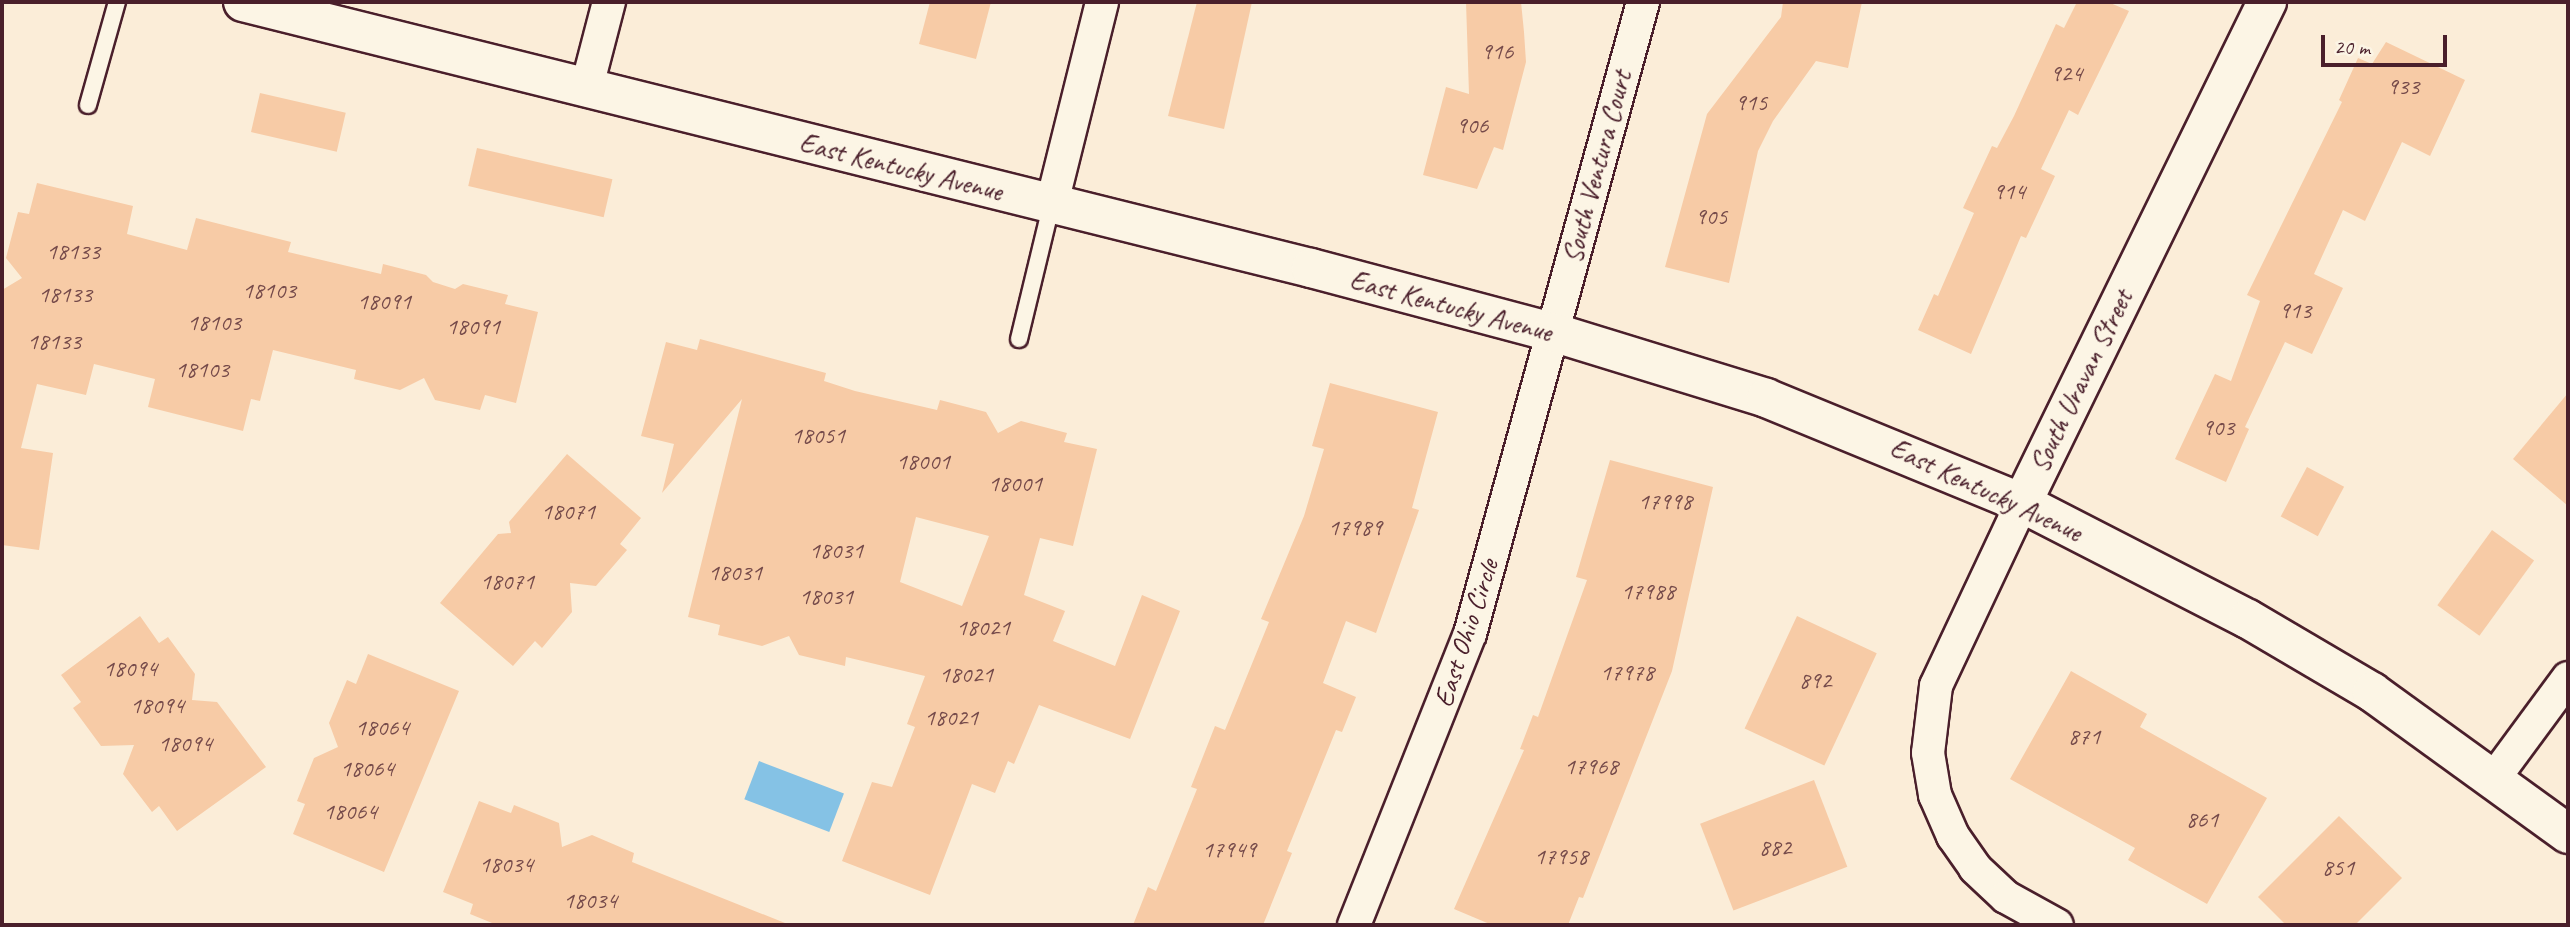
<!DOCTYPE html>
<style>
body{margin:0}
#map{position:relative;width:2570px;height:927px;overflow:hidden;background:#fbedd8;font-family:Caveat,sans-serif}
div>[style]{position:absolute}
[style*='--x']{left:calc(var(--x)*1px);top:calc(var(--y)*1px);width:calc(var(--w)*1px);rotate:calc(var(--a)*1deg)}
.water>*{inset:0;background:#85c2e5;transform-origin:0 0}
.building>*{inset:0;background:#f7cba6;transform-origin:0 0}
.roads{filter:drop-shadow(2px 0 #4a1f2b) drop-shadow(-2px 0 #4a1f2b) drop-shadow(0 2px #4a1f2b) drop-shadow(0 -2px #4a1f2b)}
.service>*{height:16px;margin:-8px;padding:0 8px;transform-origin:8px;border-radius:8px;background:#fcf5e5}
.minor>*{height:32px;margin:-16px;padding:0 16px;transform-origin:16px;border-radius:16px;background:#fcf5e5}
.tertiary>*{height:38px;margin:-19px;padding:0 19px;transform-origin:19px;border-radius:19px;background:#fcf5e5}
span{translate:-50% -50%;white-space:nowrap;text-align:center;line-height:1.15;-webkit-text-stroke:6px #fcf5e5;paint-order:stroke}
.number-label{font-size:24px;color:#754a4a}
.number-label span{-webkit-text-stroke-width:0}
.street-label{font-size:28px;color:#4a1f2b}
.frame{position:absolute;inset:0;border:4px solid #4a1f2b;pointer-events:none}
.scale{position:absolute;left:2321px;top:35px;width:126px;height:32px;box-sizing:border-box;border:4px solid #4a1f2b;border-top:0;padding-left:9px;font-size:21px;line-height:24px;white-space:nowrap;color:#4a1f2b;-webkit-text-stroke:5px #fcf5e5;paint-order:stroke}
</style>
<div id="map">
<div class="water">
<i style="left:759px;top:761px;width:91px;height:41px;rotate:21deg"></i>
</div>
<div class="building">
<i style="clip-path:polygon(930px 2px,991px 2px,976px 59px,919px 44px)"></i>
<i style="clip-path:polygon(1197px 2px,1252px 2px,1224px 129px,1168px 116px)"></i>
<i style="clip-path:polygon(1466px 2px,1521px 2px,1524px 32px,1526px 62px,1503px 150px,1494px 147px,1477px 189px,1423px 175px,1446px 87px,1469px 94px)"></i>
<i style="clip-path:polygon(1783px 2px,1862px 2px,1848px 68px,1816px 61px,1773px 121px,1758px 151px,1729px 283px,1665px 267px,1707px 114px,1781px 17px)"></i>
<i style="clip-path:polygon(2077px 2px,2108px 2px,2129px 11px,2078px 115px,2069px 110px,2041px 169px,2055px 176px,2026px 238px,2021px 236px,1971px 354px,1918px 330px,1934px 294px,1938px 296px,1974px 213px,1963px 208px,1992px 146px,1997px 148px,2014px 116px,2056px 24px,2064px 28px)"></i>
<i style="clip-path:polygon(2386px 42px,2465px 80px,2430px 156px,2402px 142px,2365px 221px,2343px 210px,2314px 274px,2343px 288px,2312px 354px,2285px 342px,2245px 427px,2249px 429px,2226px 482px,2175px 459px,2215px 374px,2231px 381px,2260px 301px,2247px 295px,2342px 102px,2339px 100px,2358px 58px,2372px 64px)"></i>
<i style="left:260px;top:93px;width:88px;height:40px;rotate:13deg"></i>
<i style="left:477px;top:148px;width:139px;height:39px;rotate:13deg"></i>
<i style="clip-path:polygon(37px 183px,133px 206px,127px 234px,187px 250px,196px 218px,291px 242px,288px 252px,381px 274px,383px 264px,426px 275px,433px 282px,455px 289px,463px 284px,508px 295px,505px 304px,538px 312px,516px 403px,485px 395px,480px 410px,435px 400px,424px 378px,400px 390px,354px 379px,356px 370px,273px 350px,260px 401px,251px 399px,243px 431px,148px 407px,155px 379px,94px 364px,86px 395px,37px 384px,21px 448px,53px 453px,39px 550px,2px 545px,2px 290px,22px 278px,6px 258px,18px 212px,29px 214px)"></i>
<i style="clip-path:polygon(evenodd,700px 339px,826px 373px,824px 381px,855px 391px,937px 410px,940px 400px,986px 412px,998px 433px,1021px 421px,1067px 433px,1064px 442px,1097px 449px,1073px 546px,1040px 538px,1024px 595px,1065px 611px,1053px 641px,1115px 666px,1142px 595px,1180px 611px,1130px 739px,1039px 705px,1014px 764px,1008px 761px,995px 793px,972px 784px,930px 895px,842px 861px,872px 782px,892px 787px,915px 727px,907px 724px,925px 676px,846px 657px,845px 666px,799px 655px,789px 636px,762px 646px,718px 635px,720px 625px,688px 617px,742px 399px,662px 493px,674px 444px,641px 436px,666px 342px,697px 350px,700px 339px,916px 517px,989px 536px,962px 606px,900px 582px,916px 517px)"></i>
<i style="clip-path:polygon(1330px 383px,1438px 412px,1412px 508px,1419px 510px,1376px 633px,1346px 621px,1323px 683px,1356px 697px,1342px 732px,1336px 730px,1287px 851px,1292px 853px,1263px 925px,1133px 925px,1148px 887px,1156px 891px,1197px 789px,1191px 787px,1215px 726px,1225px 730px,1269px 622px,1261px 619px,1304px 516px,1324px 449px,1312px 446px)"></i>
<i style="clip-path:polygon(2568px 393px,2568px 506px,2513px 459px)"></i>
<i style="clip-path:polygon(567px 454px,641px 518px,620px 544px,627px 550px,596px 586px,570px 583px,572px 612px,542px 648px,535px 641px,513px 666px,440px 603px,498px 534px,511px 533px,509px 522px)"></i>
<i style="clip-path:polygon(1610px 460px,1713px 487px,1672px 671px,1583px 898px,1579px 897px,1568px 925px,1492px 925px,1454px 909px,1524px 750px,1520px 749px,1533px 715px,1538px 717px,1587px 580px,1576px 577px)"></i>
<i style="left:2307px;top:467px;width:42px;height:56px;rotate:28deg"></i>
<i style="left:2492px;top:530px;width:52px;height:93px;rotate:36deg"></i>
<i style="clip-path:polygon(140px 616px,159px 643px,168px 637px,195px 674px,192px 700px,217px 702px,266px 767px,177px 831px,159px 806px,152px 812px,123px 774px,134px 745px,101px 746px,73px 708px,81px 702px,61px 675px)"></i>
<i style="left:1797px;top:616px;width:88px;height:124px;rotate:25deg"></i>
<i style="clip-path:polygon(368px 654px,459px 691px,384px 872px,293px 834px,305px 804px,297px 801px,314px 758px,338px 747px,329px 723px,347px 680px,356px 684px)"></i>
<i style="clip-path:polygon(2071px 671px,2147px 714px,2140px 727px,2267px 798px,2207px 904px,2128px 860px,2135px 848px,2010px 779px)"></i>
<i style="left:1814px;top:780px;width:93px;height:122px;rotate:69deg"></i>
<i style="clip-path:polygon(479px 801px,511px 813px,514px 805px,559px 823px,562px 847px,592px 835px,634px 853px,632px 862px,790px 925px,497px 925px,470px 914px,473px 904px,443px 892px)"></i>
<i style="clip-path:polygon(2339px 816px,2402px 878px,2355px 925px,2286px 925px,2258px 897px)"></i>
</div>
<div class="roads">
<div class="service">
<i style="--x:88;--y:105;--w:107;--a:-74.3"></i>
<i style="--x:1019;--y:339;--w:140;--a:-76.4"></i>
</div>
<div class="minor">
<i style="--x:586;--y:90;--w:91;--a:-75.4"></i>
<i style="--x:1052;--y:203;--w:207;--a:-76"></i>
<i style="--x:2022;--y:503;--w:202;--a:115.2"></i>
<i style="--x:1936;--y:686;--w:67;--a:96.8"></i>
<i style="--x:1928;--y:753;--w:43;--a:80.5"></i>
<i style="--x:1935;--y:795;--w:45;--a:66.3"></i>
<i style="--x:1953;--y:836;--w:39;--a:55"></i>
<i style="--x:1975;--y:868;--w:42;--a:43.1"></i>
<i style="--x:2006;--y:897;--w:58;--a:28.8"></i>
<i style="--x:2495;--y:777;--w:123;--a:-53.6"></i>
<i style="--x:1354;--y:925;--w:313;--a:-68.3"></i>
<i style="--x:1470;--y:634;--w:655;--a:-74.69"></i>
</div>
<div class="tertiary">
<i style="--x:243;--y:2;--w:1101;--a:13.99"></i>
<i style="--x:1311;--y:268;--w:249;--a:14.9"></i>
<i style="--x:1552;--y:332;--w:224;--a:17.1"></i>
<i style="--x:1766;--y:398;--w:277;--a:22.3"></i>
<i style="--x:2022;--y:503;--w:254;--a:27.2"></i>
<i style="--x:2248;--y:619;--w:144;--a:30.5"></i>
<i style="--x:2372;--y:692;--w:242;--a:35.9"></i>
<i style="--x:2022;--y:503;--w:558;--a:-63.94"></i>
</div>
</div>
<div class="number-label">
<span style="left:1497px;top:52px">916</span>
<span style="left:2066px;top:74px">924</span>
<span style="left:2403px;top:87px">933</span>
<span style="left:1751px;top:103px">915</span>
<span style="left:1472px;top:126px">906</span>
<span style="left:2009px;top:192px">914</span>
<span style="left:1711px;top:217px">905</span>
<span style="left:73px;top:252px">18133</span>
<span style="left:269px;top:291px">18103</span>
<span style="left:65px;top:295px">18133</span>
<span style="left:384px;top:302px">18091</span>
<span style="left:2295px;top:311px">913</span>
<span style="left:214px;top:323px">18103</span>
<span style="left:473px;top:327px">18091</span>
<span style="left:54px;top:342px">18133</span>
<span style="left:202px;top:370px">18103</span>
<span style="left:2218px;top:428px">903</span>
<span style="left:818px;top:436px">18051</span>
<span style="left:923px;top:462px">18001</span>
<span style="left:1015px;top:484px">18001</span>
<span style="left:1665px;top:502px">17998</span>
<span style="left:568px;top:512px">18071</span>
<span style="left:1355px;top:528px">17989</span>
<span style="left:836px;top:551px">18031</span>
<span style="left:735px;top:573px">18031</span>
<span style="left:507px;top:582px">18071</span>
<span style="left:1648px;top:592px">17988</span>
<span style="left:826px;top:597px">18031</span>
<span style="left:983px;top:628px">18021</span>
<span style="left:130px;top:669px">18094</span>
<span style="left:1627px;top:673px">17978</span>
<span style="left:966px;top:675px">18021</span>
<span style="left:1815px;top:681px">892</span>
<span style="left:157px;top:706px">18094</span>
<span style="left:951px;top:718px">18021</span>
<span style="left:382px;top:728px">18064</span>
<span style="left:2084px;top:737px">871</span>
<span style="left:185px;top:744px">18094</span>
<span style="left:1591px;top:767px">17968</span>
<span style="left:367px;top:769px">18064</span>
<span style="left:350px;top:812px">18064</span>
<span style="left:2202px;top:820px">861</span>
<span style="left:1775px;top:848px">882</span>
<span style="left:1229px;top:850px">17949</span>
<span style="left:1561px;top:857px">17958</span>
<span style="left:506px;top:865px">18034</span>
<span style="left:2338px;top:868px">851</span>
<span style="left:590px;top:901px">18034</span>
</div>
<div class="street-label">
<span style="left:901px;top:167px;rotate:14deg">East Kentucky Avenue</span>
<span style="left:1597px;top:167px;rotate:-75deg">South Ventura Court</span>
<span style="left:1451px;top:306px;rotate:15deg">East Kentucky Avenue</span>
<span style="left:2081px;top:381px;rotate:-64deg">South Uravan Street</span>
<span style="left:1986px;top:490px;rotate:25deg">East Kentucky Avenue</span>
<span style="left:1466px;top:633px;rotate:-72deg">East Ohio Circle</span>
</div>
<div class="frame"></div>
<div class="scale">20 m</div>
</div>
